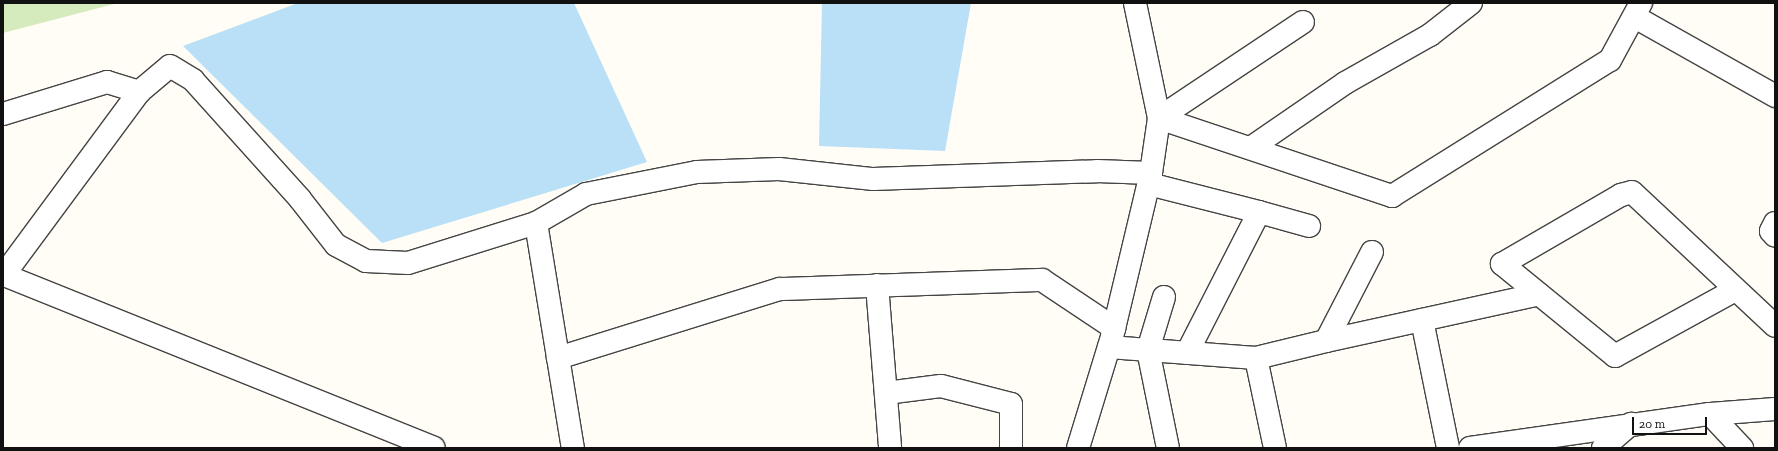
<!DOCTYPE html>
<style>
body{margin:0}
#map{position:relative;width:1778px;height:451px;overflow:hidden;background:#fffdf5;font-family:"Zilla Slab",serif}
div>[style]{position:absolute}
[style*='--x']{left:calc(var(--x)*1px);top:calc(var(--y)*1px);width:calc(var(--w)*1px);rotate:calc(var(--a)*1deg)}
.green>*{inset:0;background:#d5ebbd}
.water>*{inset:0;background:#b9e0f7}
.roads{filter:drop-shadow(1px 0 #444) drop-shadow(-1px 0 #444) drop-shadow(0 1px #444) drop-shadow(0 -1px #444)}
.minor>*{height:22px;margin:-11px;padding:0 11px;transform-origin:11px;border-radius:11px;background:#fff}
span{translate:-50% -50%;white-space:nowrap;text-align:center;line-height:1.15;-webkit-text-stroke:4px #fff;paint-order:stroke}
.frame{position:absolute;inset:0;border:4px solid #111;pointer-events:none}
.scale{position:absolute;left:1632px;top:417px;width:75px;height:18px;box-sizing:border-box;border:2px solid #111;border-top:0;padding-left:5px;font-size:12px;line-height:14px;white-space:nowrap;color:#111;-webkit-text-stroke:3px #fff;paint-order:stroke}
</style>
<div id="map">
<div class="green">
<i style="clip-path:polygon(3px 3px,118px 3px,3px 33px)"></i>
</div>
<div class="water">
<i style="clip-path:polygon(298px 3px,574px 3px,647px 162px,382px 243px,183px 46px)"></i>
<i style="clip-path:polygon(822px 3px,971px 3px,945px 151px,819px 146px)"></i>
</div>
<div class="roads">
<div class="minor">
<i style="--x:1635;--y:17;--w:161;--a:29.4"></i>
<i style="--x:3;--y:114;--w:109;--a:-17.1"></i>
<i style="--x:107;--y:82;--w:34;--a:17"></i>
<i style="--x:1159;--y:118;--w:246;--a:18.5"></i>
<i style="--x:1392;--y:196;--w:257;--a:-32"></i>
<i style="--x:1610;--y:60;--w:65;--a:-61.5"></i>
<i style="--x:1159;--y:118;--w:173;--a:-33.7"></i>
<i style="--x:1252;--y:147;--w:113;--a:-34.5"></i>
<i style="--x:1345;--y:83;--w:98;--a:-29.5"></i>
<i style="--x:1430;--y:35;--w:52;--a:-38"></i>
<i style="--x:1149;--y:184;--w:114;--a:14.3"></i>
<i style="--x:536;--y:223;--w:228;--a:80.7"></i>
<i style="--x:1775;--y:223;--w:9;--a:117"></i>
<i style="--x:1771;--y:231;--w:6;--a:51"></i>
<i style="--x:1372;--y:252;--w:100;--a:117.3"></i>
<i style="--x:1326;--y:341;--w:218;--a:-12.4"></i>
<i style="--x:4;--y:275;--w:463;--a:21.9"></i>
<i style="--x:3;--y:276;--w:229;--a:-53.5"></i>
<i style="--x:139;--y:92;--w:40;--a:-40"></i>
<i style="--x:170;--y:66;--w:27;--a:31"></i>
<i style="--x:193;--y:80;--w:160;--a:48"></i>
<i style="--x:300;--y:199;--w:58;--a:52"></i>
<i style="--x:336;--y:245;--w:34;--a:28"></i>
<i style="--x:366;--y:261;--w:42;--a:2.7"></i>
<i style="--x:408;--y:263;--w:134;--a:-17.4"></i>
<i style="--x:536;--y:223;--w:58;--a:-30.1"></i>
<i style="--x:586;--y:194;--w:113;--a:-11.2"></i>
<i style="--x:697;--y:172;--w:82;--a:-2.1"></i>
<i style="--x:779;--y:169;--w:95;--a:6.1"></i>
<i style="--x:873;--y:179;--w:224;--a:-2"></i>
<i style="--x:1097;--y:171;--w:54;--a:2.1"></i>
<i style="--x:877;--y:285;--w:164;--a:85.4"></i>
<i style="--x:1735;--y:290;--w:137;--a:151.2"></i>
<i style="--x:1615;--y:356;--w:146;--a:-140.8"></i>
<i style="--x:1502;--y:264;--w:138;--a:-30.1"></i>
<i style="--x:1621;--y:195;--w:11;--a:-15"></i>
<i style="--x:1632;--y:192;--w:196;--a:43.1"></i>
<i style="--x:1164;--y:297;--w:55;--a:106.8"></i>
<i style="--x:1148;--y:350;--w:100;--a:78.5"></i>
<i style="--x:1422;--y:320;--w:131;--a:78.5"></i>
<i style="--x:1109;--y:347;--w:147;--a:4.3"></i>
<i style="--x:1256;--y:358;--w:72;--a:-13.7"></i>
<i style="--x:1187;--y:353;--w:158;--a:-62.9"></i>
<i style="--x:1259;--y:212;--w:52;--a:15.6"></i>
<i style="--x:558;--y:358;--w:232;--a:-17.3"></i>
<i style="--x:780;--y:289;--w:262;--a:-2"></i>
<i style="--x:1042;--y:280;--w:87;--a:33.7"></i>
<i style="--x:1256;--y:358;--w:92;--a:78.1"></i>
<i style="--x:886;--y:393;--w:55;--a:-7.3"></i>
<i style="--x:941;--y:386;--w:72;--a:14.4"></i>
<i style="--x:1011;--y:404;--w:44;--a:90"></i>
<i style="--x:1710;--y:414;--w:47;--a:46.7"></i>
<i style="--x:1078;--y:448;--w:116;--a:-73"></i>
<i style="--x:1112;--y:337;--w:169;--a:-76.6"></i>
<i style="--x:1151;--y:173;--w:56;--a:-81.7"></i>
<i style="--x:1159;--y:118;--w:117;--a:-101.8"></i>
<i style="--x:1470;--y:448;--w:242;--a:-8.1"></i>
<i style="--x:1710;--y:414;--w:65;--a:-4.4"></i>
<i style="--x:1603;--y:448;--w:37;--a:-41"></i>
</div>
</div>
<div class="frame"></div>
<div class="scale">20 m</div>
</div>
